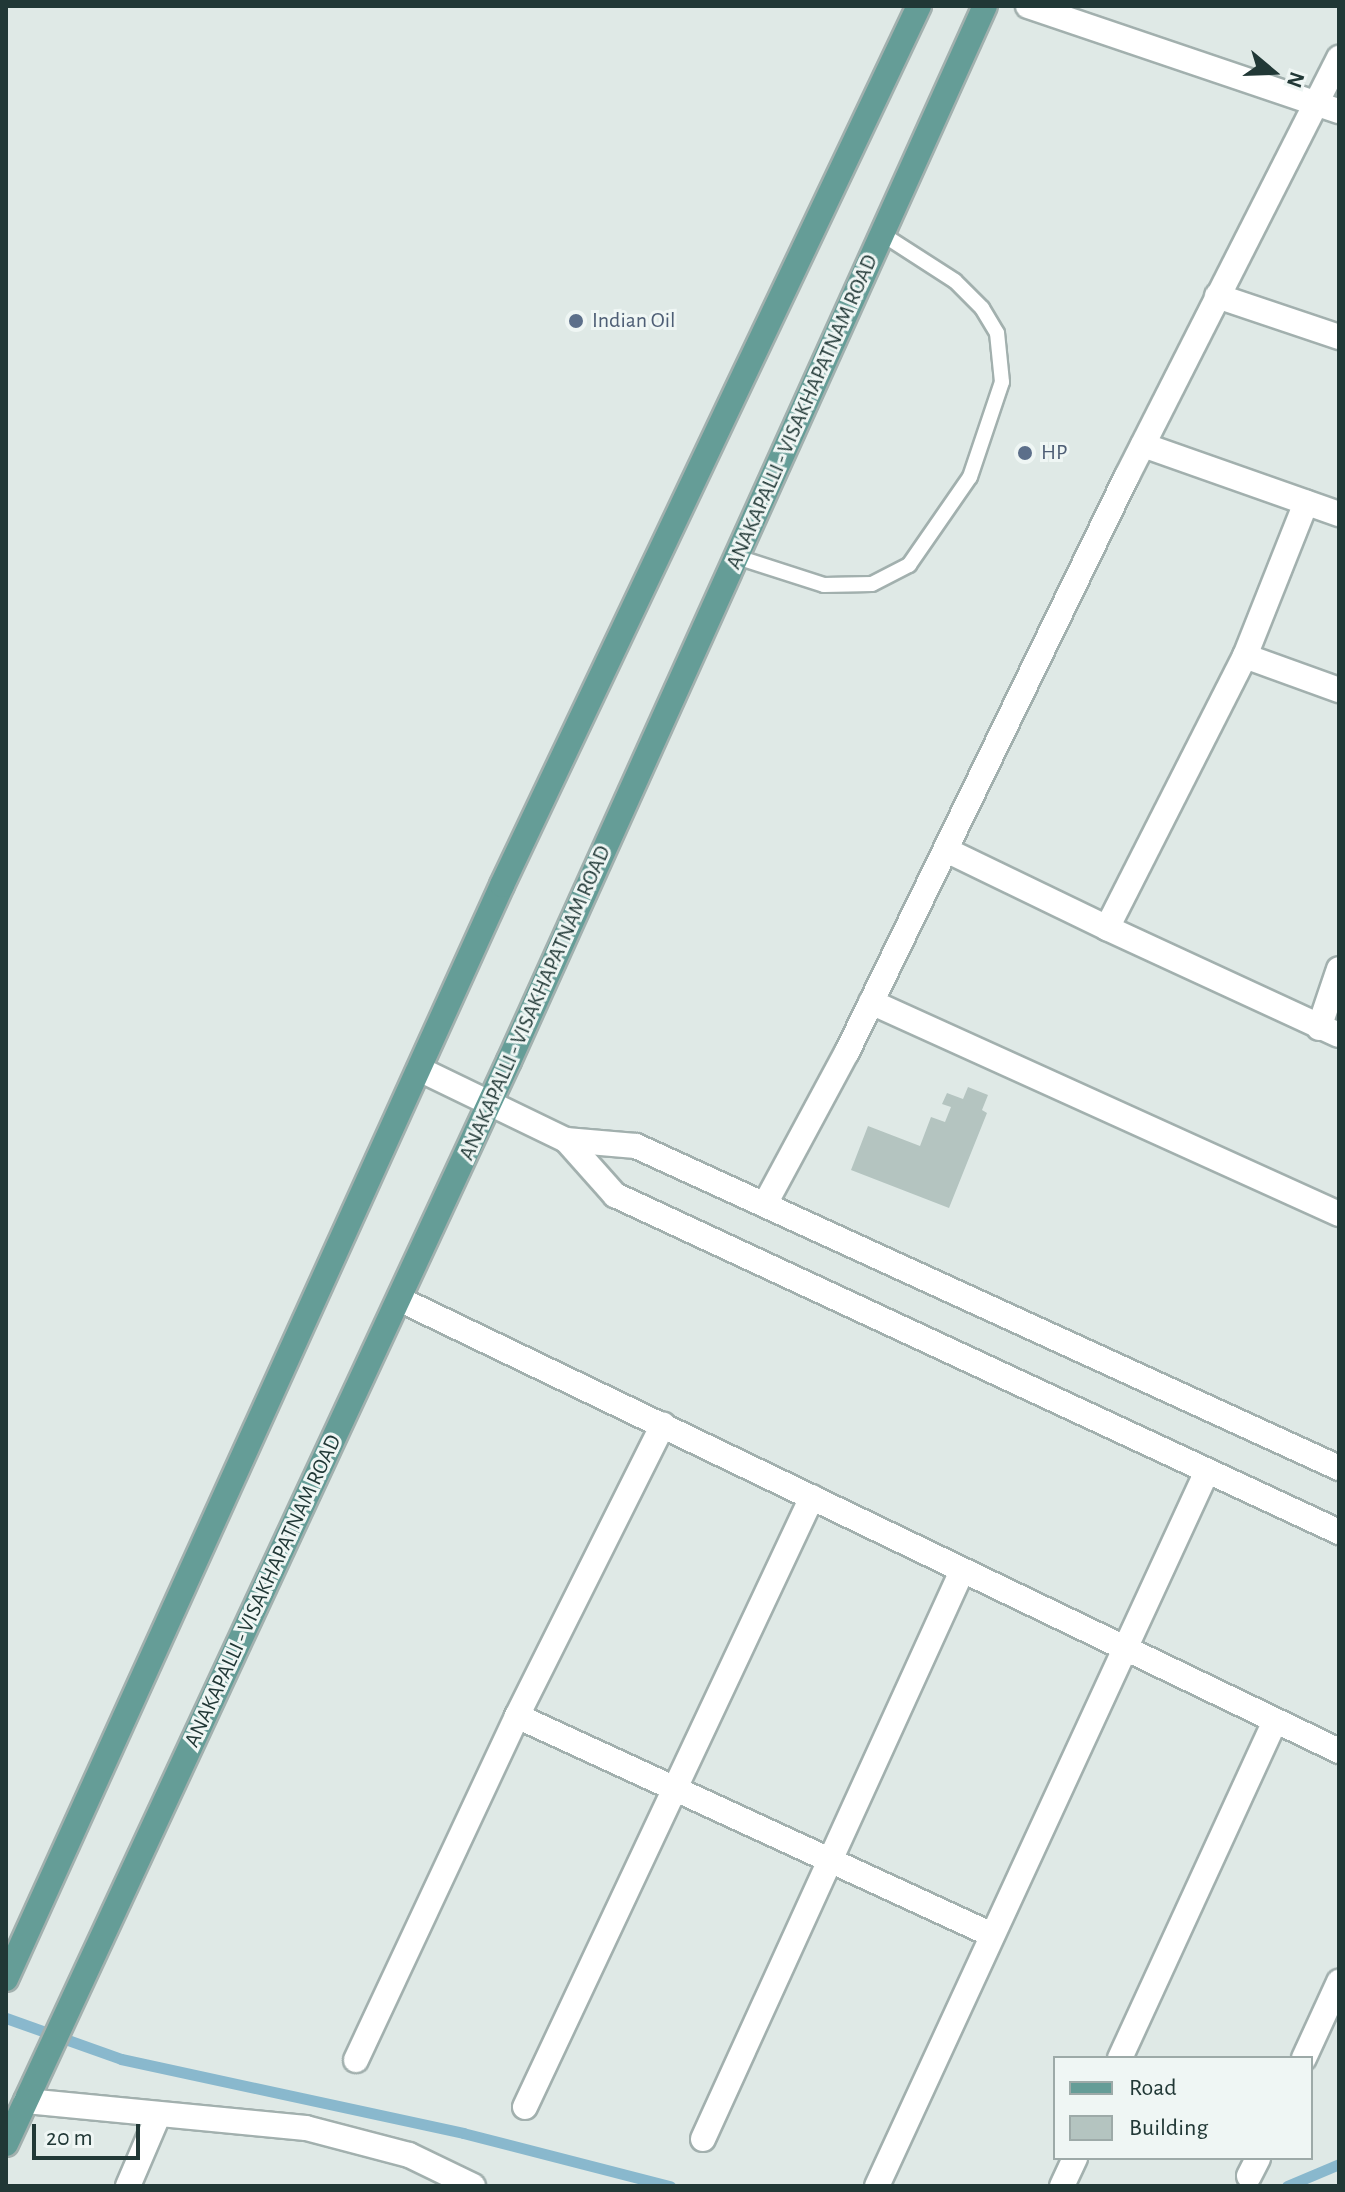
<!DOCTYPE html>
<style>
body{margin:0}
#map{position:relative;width:1345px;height:2192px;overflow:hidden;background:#dfe9e6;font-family:"Alegreya Sans",sans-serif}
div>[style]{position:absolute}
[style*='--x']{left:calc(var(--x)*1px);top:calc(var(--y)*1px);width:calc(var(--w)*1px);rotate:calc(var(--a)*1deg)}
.stream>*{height:11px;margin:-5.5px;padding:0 5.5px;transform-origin:5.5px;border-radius:5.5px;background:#89b8cd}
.building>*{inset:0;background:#b4c4c0}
.roads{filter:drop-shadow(2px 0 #a2b0ae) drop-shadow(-2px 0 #a2b0ae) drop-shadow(0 2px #a2b0ae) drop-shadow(0 -2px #a2b0ae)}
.service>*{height:14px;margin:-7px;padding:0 7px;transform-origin:7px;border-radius:7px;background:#fff}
.minor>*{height:24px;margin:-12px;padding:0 12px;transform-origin:12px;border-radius:12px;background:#fff}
.tertiary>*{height:24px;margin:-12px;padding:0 12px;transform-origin:12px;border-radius:12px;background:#fff}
.primary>*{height:24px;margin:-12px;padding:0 12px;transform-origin:12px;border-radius:12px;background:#659d97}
.dots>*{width:22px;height:22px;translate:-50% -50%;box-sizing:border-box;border:4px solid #eff6f4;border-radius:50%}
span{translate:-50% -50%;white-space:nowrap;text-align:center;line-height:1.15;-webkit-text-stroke:6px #eff6f4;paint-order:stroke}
.service-label{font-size:22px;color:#4e5e75}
.left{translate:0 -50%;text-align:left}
.street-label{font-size:22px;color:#213836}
.frame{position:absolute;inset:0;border:8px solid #213836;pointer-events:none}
.legend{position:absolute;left:1053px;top:2056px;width:260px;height:104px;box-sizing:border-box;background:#eff6f4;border:2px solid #9daaa8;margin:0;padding:10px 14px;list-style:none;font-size:24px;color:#213836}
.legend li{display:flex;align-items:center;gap:16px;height:40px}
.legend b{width:40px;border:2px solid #9daaa8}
.north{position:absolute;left:1233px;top:32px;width:80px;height:80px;-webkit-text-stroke:6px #eff6f4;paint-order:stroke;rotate:109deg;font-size:22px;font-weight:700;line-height:32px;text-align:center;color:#213836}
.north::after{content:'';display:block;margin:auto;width:28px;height:36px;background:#213836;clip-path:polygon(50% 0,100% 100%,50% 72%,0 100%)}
.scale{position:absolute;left:32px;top:2124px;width:108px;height:36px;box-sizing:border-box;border:4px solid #213836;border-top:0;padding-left:10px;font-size:24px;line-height:28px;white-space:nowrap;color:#213836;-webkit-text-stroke:6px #eff6f4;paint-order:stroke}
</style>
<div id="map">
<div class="stream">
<i style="--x:6;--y:2018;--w:122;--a:19.6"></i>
<i style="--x:121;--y:2059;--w:350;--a:12.2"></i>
<i style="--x:463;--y:2133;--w:214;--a:14.4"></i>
<i style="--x:1287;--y:2186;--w:56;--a:-22.9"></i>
</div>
<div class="building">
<i style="clip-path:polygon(968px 1087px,988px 1095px,982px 1110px,987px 1113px,949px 1208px,851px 1170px,868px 1126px,920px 1146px,931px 1117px,945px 1122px,951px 1107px,942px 1104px,947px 1093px,963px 1099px)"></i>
</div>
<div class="roads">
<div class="service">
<i style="--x:737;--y:557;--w:91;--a:17.8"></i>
<i style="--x:824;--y:585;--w:48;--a:-1.2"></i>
<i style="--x:872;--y:584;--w:42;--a:-27.2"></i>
<i style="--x:909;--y:565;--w:107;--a:-55.3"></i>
<i style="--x:970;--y:477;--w:100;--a:-71.4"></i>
<i style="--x:1002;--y:382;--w:49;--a:-95.8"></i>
<i style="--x:997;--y:333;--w:29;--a:-121"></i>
<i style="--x:982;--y:308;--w:38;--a:-135"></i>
<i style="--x:955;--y:281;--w:87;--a:-147.2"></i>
</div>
<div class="minor">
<i style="--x:1028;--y:6;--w:328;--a:18.7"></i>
<i style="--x:1217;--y:296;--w:129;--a:18.6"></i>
<i style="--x:1143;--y:445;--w:208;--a:19.4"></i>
<i style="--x:1245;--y:656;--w:100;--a:19.9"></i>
<i style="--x:946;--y:850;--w:179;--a:25.8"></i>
<i style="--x:1107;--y:928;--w:305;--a:-63.1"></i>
<i style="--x:1245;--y:656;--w:165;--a:-68.3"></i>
<i style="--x:1107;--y:928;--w:255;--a:24.8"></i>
<i style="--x:871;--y:1002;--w:514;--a:24.37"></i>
<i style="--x:1319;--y:1028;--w:62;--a:-71.3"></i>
<i style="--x:765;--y:1204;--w:173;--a:-61.7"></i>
<i style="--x:847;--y:1052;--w:640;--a:-64.08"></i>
<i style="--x:1127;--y:476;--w:469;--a:-63.1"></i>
<i style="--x:399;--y:1299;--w:1043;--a:25.68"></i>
<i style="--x:517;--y:1716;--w:521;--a:24.74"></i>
<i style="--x:1120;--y:2058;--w:371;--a:-65.3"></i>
<i style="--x:1304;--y:2058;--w:84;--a:-65.3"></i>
<i style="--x:356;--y:2060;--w:380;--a:-64.9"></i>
<i style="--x:517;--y:1716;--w:326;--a:-63.4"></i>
<i style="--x:26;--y:2101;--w:281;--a:5.5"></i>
<i style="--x:306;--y:2128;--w:106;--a:14.7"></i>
<i style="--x:409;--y:2155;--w:71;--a:25.8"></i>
<i style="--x:525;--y:2107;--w:674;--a:-64.8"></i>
<i style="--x:703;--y:2139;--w:624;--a:-65.49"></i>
<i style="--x:1249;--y:2176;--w:20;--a:-63"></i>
<i style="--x:128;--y:2186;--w:76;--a:-66.8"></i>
<i style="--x:877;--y:2186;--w:787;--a:-65.22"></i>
<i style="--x:1062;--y:2186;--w:31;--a:-65"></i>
</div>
<div class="tertiary">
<i style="--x:419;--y:1069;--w:163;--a:25.8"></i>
<i style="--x:566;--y:1140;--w:70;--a:4.9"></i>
<i style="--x:636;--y:1146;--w:773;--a:24.61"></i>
<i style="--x:566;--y:1140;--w:74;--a:48.3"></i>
<i style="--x:615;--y:1195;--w:799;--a:24.96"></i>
</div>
<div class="primary">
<i style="--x:6;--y:1979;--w:1201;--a:-65.61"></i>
<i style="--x:502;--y:885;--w:973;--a:-64.62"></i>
<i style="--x:6;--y:2144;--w:1194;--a:-65.09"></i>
<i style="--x:509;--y:1061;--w:1157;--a:-65.72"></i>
</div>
</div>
<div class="dots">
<i style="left:576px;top:321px;background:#5c6f8a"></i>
<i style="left:1025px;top:453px;background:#5c6f8a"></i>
</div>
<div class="service-label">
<span class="left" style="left:592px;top:321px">Indian Oil</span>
<span class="left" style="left:1041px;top:453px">HP</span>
</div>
<div class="street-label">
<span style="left:802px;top:412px;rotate:-66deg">ANAKAPALLI - VISAKHAPATNAM ROAD</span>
<span style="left:535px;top:1003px;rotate:-66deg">ANAKAPALLI - VISAKHAPATNAM ROAD</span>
<span style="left:263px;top:1591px;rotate:-65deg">ANAKAPALLI - VISAKHAPATNAM ROAD</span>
</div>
<div class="frame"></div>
<ul class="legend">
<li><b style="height:10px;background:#659d97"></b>Road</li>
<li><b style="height:22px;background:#b4c4c0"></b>Building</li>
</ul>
<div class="north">N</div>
<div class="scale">20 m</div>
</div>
